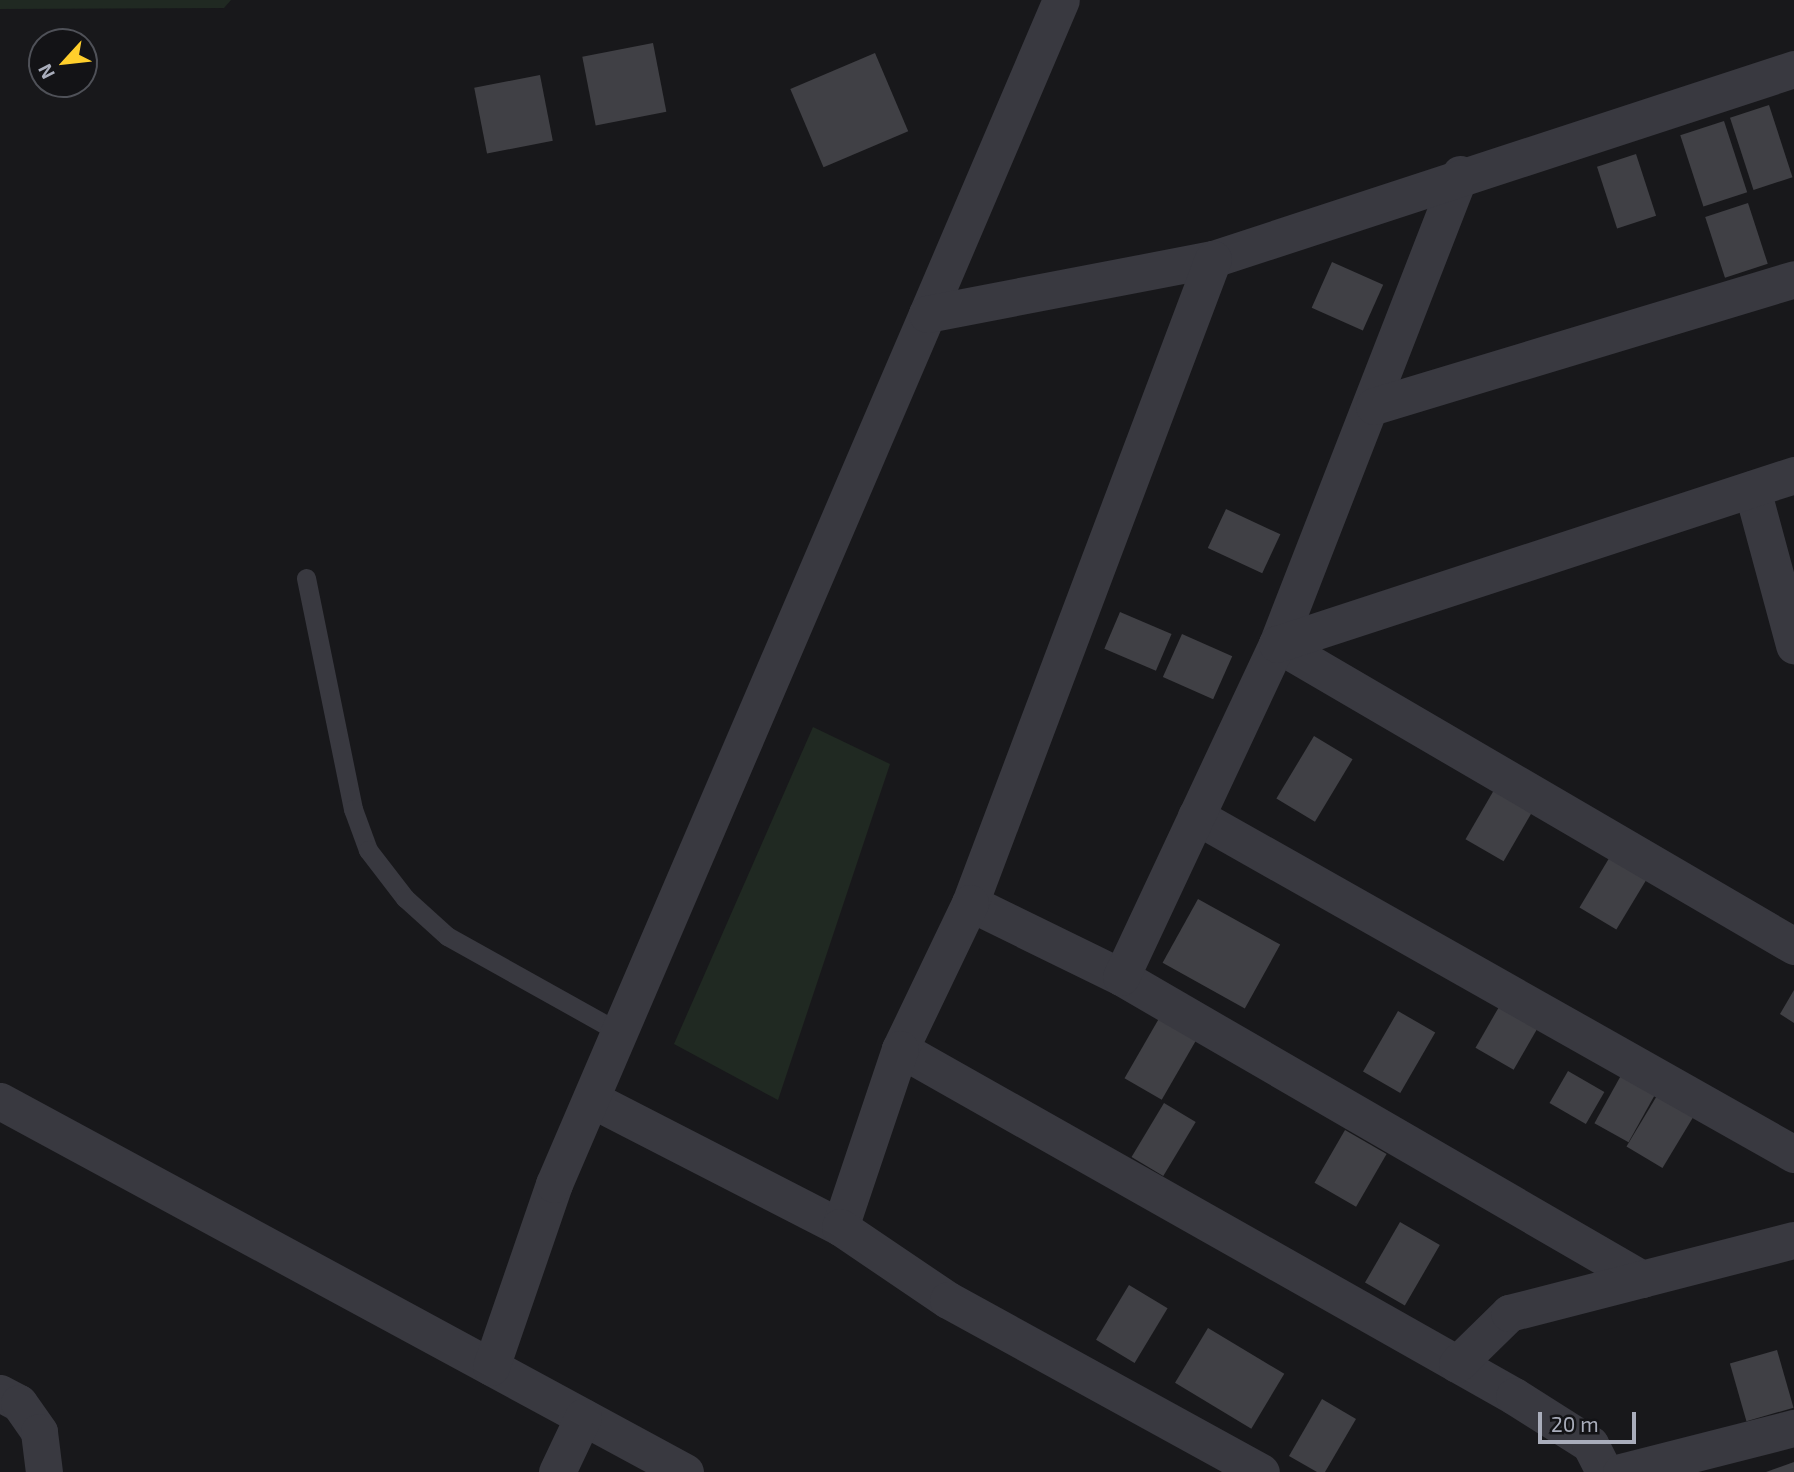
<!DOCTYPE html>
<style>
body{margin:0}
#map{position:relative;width:1794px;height:1472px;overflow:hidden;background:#18181b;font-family:"Exo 2",sans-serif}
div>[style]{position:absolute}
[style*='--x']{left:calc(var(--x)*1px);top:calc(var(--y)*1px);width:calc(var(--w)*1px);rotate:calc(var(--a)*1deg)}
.green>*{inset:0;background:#202922}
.building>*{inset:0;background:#404045;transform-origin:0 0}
.lane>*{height:19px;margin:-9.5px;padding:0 9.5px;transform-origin:9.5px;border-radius:9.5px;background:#393940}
.street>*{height:37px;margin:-18.5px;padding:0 18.5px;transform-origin:18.5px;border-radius:18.5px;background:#393940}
span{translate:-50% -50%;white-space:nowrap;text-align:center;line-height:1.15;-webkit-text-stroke:7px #131316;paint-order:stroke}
.north{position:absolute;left:28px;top:28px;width:70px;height:70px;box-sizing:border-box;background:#131316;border:2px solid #4f5158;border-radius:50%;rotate:243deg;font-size:19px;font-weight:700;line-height:28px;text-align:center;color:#a9adbb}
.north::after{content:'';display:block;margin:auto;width:24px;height:32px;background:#ffcf2c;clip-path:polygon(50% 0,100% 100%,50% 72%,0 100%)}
.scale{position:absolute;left:1538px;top:1412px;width:98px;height:32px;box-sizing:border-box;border:4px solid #a9adbb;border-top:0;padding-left:9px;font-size:21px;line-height:24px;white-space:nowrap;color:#a9adbb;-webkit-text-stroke:5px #131316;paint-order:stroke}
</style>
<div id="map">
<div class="green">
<i style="clip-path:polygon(0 0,231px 0,224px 8px,0 9px)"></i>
<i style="clip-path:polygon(813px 727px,890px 764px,778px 1100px,674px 1044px)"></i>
</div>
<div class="building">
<i style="left:653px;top:43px;width:70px;height:72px;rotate:79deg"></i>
<i style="left:875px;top:53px;width:85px;height:92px;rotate:67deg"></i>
<i style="left:540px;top:75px;width:67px;height:67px;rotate:79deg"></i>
<i style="left:1769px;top:105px;width:76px;height:41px;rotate:72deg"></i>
<i style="left:1724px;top:121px;width:75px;height:46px;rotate:72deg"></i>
<i style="left:1636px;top:154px;width:65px;height:41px;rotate:72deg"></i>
<i style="left:1748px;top:203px;width:64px;height:45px;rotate:72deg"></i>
<i style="left:1332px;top:262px;width:56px;height:50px;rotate:24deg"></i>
<i style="left:1226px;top:509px;width:60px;height:43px;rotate:25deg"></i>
<i style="left:1120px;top:612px;width:56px;height:40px;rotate:23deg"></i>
<i style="left:1182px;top:634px;width:55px;height:47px;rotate:24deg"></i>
<i style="left:1314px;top:736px;width:45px;height:73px;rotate:31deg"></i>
<i style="left:1494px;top:790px;width:44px;height:57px;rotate:30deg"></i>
<i style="left:1614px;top:850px;width:43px;height:67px;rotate:31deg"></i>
<i style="left:1198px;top:899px;width:94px;height:73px;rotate:29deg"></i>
<i style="clip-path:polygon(1794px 990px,1794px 1023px,1780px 1014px)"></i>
<i style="left:1503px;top:1000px;width:44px;height:55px;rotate:30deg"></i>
<i style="left:1398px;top:1011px;width:43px;height:70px;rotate:30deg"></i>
<i style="left:1161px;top:1015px;width:43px;height:73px;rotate:30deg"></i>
<i style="left:1624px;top:1070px;width:39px;height:61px;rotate:29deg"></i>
<i style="left:1568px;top:1071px;width:42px;height:37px;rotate:30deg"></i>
<i style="left:1661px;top:1089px;width:42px;height:67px;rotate:31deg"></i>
<i style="left:1164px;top:1103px;width:37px;height:63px;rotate:31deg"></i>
<i style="left:1345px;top:1130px;width:48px;height:61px;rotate:30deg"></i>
<i style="left:1400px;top:1222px;width:46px;height:70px;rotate:30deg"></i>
<i style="left:1129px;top:1285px;width:45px;height:64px;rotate:31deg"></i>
<i style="left:1208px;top:1328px;width:89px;height:64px;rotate:31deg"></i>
<i style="left:1777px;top:1350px;width:60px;height:49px;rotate:74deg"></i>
<i style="clip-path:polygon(1322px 1399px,1356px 1419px,1325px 1472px,1317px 1472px,1289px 1456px)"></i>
<i style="clip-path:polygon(1794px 1462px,1794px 1472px,1766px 1472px)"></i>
</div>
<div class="lane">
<i style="--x:306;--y:578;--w:236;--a:78.5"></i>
<i style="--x:353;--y:809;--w:44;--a:69.9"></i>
<i style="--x:368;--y:850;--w:61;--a:52.4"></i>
<i style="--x:405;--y:898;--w:57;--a:42.1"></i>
<i style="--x:447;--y:936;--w:197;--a:29.2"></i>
</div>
<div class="street">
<i style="--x:1460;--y:174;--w:504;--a:111.27"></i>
<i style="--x:1277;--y:644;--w:599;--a:30.29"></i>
<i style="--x:1213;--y:259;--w:611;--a:-18.11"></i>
<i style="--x:927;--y:314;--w:341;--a:-66.9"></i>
<i style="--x:1374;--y:406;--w:439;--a:-16.8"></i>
<i style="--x:1752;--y:489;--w:162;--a:74.9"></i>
<i style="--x:1196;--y:816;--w:687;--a:29.48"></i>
<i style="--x:970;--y:903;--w:168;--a:26.1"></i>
<i style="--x:900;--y:1049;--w:705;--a:29.47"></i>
<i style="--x:1514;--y:1396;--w:90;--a:32.3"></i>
<i style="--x:1590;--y:1444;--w:31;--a:63"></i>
<i style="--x:591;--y:1099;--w:280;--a:27.2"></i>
<i style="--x:0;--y:1101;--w:779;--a:28.44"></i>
<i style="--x:1642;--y:1279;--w:602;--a:-149.9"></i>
<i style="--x:1121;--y:977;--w:368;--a:-64.9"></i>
<i style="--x:1277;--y:644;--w:544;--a:-18.1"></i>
<i style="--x:1457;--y:1364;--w:73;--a:-44.4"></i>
<i style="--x:1509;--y:1313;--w:294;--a:-14.4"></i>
<i style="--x:491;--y:1367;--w:194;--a:-71"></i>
<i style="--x:554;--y:1184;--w:947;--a:-66.79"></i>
<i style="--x:927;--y:314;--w:291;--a:-10.9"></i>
<i style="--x:1213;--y:259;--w:688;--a:110.67"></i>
<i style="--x:970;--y:903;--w:162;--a:115.6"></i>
<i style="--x:900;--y:1049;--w:188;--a:108.6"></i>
<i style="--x:840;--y:1227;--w:130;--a:34.1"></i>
<i style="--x:948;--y:1300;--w:357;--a:28.8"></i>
<i style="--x:0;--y:1393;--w:21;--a:28"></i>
<i style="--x:19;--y:1403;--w:35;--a:55"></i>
<i style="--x:39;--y:1432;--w:40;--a:82.9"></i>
<i style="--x:557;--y:1472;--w:61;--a:-64.7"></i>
<i style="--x:1621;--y:1472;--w:179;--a:-14.3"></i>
</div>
<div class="north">N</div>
<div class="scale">20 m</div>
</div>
